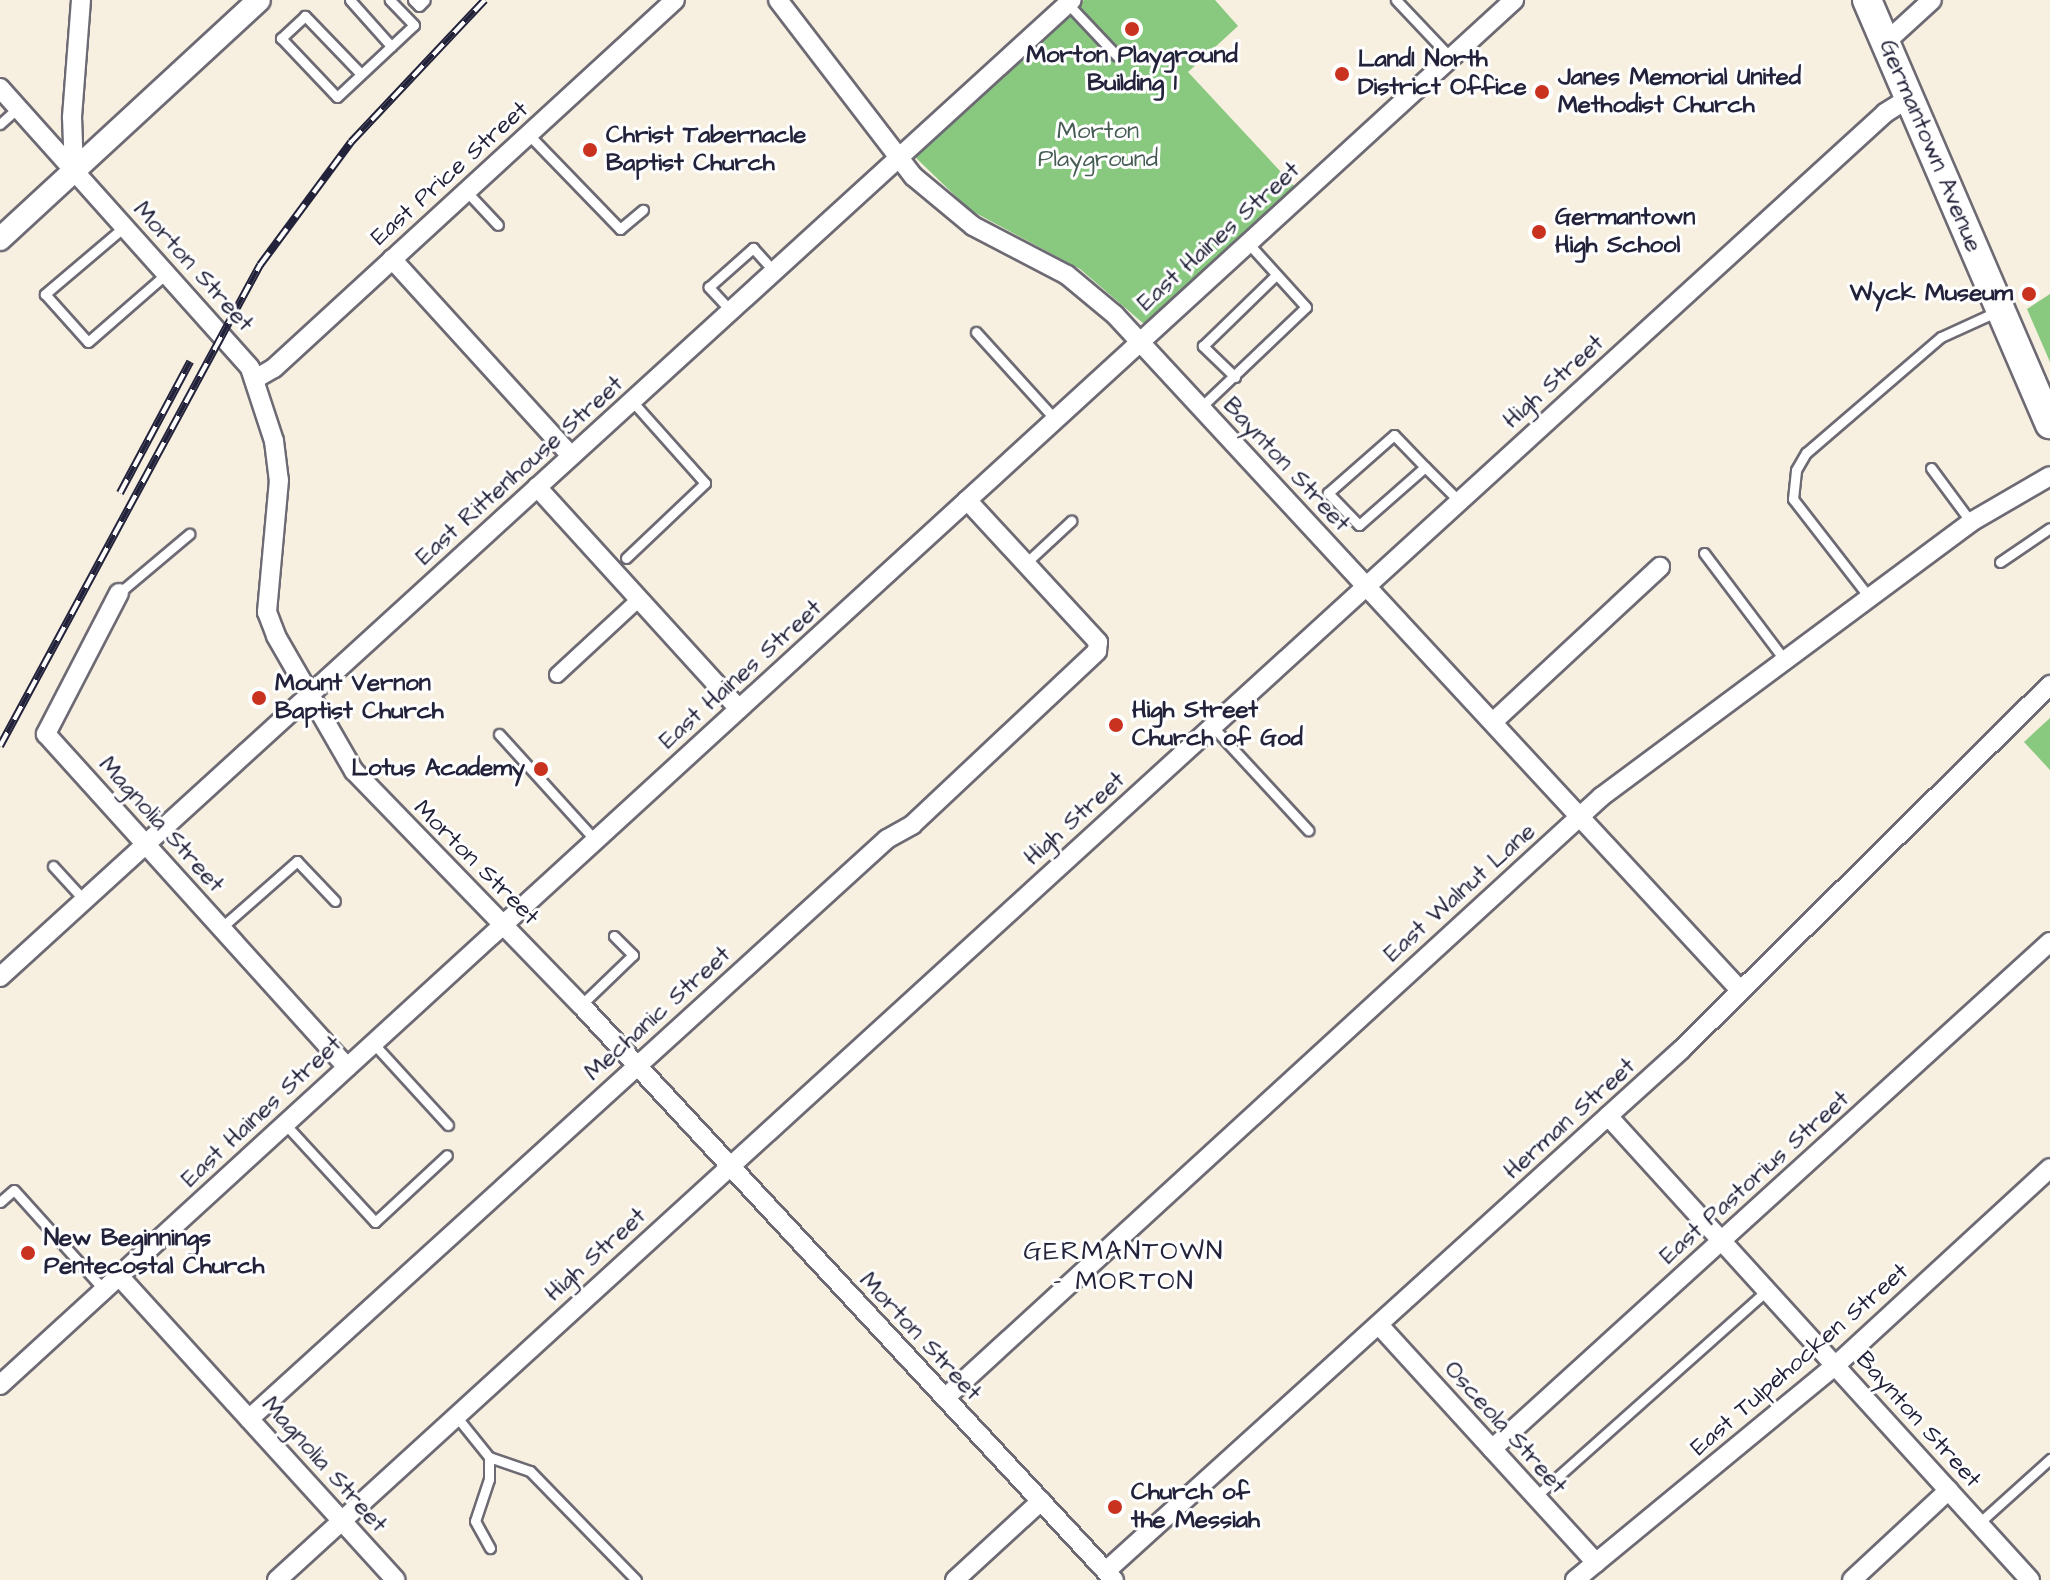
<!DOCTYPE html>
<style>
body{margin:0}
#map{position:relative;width:2050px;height:1580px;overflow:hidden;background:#f7efdf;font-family:"Architects Daughter",sans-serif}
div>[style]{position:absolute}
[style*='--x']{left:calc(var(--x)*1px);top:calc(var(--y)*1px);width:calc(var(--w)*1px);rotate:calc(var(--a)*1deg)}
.green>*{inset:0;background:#88c87f}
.roads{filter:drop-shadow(2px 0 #6d6a74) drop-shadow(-2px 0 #6d6a74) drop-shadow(0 2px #6d6a74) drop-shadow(0 -2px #6d6a74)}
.service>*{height:9px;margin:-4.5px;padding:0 4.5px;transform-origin:4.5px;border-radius:4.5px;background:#fff}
.pedestrian>*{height:14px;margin:-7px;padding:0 7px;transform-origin:7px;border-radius:7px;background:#fff}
.minor>*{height:18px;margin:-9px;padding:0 9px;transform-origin:9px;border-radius:9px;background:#fff}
.tertiary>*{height:22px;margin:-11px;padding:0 11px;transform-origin:11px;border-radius:11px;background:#fff}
.primary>*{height:28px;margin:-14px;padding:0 14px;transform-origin:14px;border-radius:14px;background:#fff}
.rail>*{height:8px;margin-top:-4px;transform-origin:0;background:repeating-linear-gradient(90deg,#fff 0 15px,#22223b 0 30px);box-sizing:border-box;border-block:2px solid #22223b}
.dots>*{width:22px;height:22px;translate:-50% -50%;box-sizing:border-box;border:4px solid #fff;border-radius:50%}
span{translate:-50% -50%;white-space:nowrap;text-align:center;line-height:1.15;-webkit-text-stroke:6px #fff;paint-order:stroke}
.poi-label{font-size:24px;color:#22223b;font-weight:700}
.left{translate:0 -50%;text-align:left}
.right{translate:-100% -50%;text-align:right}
.park-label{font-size:24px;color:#465c53}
.street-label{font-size:24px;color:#22223b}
.neighbourhood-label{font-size:26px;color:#22223b;letter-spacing:2px}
</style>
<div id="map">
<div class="green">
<i style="clip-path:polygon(1084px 0,1215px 0,1238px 26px,1188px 72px,1295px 187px,1144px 324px,1080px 269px,970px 210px,915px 157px)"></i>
<i style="clip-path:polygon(2050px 294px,2050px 362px,2027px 309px)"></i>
<i style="clip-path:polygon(2050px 718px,2050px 770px,2024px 742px)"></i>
</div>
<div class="roads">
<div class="service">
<i style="--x:350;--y:0;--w:62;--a:48.3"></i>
<i style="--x:413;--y:0;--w:8;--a:45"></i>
<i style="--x:419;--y:6;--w:8;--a:-45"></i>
<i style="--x:1396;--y:0;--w:80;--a:46.5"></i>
<i style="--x:1068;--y:4;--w:71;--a:46.7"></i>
<i style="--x:361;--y:74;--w:81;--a:-134"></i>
<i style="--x:305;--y:16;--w:33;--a:137"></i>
<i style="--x:281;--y:38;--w:81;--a:46.5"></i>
<i style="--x:337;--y:97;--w:105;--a:-43.1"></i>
<i style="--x:414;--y:25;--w:35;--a:-134"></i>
<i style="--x:0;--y:124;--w:24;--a:-42"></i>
<i style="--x:529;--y:135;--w:131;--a:45.9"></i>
<i style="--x:620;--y:229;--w:30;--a:-40"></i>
<i style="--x:467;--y:192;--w:45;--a:46.8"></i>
<i style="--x:124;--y:227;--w:104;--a:139.7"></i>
<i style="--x:45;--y:294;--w:64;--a:48.1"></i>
<i style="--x:88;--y:342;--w:103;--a:-41.1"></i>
<i style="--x:731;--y:311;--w:33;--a:-133"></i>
<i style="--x:709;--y:287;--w:59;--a:-41.6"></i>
<i style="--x:753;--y:248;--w:31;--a:48"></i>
<i style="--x:976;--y:332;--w:118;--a:47.8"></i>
<i style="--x:1235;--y:377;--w:45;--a:-135.9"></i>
<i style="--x:1203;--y:346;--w:102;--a:-44.2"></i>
<i style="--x:1200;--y:408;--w:146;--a:-43.6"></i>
<i style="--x:1306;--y:307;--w:86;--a:-132.2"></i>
<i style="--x:1425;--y:467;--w:88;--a:138.7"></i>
<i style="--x:1359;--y:525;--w:45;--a:-134.1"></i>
<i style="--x:1328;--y:493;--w:88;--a:-41.3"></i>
<i style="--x:1394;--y:435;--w:45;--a:45.9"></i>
<i style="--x:1425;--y:467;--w:48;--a:45"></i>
<i style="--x:1931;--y:468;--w:67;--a:53.5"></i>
<i style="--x:1704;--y:553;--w:133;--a:53"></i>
<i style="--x:626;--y:558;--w:109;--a:-43.5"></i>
<i style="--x:705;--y:483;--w:110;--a:-131.7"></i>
<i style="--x:2000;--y:562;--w:60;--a:-34.2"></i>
<i style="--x:1026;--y:563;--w:62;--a:-43"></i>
<i style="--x:119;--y:593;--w:92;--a:-40.1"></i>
<i style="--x:1869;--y:597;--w:124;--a:-127.8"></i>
<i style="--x:1793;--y:499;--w:29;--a:-84"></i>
<i style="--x:1796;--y:470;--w:20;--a:-60"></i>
<i style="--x:1806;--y:453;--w:178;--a:-40.7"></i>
<i style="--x:1941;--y:337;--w:63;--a:-24.5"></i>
<i style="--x:1212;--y:726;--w:142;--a:47.3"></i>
<i style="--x:499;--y:734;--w:143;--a:47.8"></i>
<i style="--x:53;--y:866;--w:46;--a:47.6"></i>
<i style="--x:222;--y:927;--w:100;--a:-41.3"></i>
<i style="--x:297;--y:861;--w:55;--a:46.5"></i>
<i style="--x:581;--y:1005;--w:72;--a:-43.9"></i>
<i style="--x:633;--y:955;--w:27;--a:-135"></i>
<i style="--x:373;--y:1043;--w:111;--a:47.6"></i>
<i style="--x:285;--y:1124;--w:133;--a:47.4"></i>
<i style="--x:375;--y:1222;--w:98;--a:-42.9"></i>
<i style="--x:0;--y:1202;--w:18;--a:-41"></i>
<i style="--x:14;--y:1190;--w:135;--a:48"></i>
<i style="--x:456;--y:1416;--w:53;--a:51.2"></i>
<i style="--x:489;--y:1457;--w:22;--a:90"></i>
<i style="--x:489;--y:1479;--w:44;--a:108.4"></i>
<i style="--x:475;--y:1521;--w:31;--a:61"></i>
<i style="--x:489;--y:1457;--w:43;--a:18.9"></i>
<i style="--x:530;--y:1471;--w:152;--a:45.8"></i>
<i style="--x:1535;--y:1497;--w:311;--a:-41.7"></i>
<i style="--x:1979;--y:1523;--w:96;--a:-42"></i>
</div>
<div class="pedestrian">
<i style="--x:557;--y:675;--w:110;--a:-42.8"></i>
</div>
<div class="minor">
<i style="--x:778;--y:0;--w:222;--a:52.5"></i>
<i style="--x:913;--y:176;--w:78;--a:39.8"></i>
<i style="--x:973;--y:226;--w:106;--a:27.5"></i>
<i style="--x:1067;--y:275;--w:62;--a:39.8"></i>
<i style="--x:1115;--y:315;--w:921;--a:47.2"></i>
<i style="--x:1886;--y:42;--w:62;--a:-42.4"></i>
<i style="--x:0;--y:88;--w:375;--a:48.2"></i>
<i style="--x:250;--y:368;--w:77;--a:71.8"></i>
<i style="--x:274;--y:441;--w:39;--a:83"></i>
<i style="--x:279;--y:480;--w:133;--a:95.2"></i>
<i style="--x:267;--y:612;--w:26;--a:69"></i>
<i style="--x:276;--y:636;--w:156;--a:60"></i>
<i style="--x:354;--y:771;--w:326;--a:45.9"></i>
<i style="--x:581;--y:1005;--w:784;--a:47.17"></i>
<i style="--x:74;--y:171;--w:54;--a:-92.1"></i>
<i style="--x:72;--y:117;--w:117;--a:-85.6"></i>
<i style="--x:392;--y:259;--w:266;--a:47.7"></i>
<i style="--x:255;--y:379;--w:22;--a:-30"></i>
<i style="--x:274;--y:368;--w:544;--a:-42.54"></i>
<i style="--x:537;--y:487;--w:300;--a:47.7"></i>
<i style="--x:119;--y:593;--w:159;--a:117.4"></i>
<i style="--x:46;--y:734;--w:449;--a:47.9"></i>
<i style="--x:1493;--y:722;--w:228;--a:-42.9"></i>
<i style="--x:0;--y:977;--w:1450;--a:-42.35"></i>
<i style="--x:1608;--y:1116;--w:627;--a:47.71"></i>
<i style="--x:119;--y:1276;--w:411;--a:47.7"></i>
<i style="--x:1379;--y:1325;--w:322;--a:47.6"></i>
<i style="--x:0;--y:1385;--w:2052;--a:-42.45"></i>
<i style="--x:945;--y:1398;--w:890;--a:-42.49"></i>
<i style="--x:1601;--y:797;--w:461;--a:-36.6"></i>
<i style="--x:1971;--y:522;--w:91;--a:-30.2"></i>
<i style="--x:249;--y:1419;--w:862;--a:-42.27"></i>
<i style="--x:887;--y:839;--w:29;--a:-29"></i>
<i style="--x:912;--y:825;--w:254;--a:-43.2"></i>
<i style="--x:1097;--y:651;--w:9;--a:-84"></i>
<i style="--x:1098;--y:642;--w:193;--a:-132.7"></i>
<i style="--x:1492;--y:1449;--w:754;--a:-42.26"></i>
<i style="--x:1106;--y:1571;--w:777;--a:-42.18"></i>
<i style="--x:1682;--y:1049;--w:518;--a:-44.69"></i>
<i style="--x:277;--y:1580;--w:2177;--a:-42.37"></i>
<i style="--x:1885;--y:113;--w:28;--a:-32"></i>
<i style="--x:955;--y:1580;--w:117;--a:-42.6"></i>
<i style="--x:1575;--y:1580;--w:338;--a:-39.5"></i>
<i style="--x:1836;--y:1365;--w:291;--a:-42.6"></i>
<i style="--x:1852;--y:1580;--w:132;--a:-42.9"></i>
</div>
<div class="tertiary">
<i style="--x:0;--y:239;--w:352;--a:-42.7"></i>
</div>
<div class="primary">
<i style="--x:1867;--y:0;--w:462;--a:66.7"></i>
</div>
</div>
<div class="rail">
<i style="--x:120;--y:493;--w:149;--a:-61.9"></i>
<i style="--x:0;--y:746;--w:547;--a:-61.61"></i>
<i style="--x:260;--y:265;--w:153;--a:-53.5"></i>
<i style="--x:351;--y:142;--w:195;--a:-46.7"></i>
</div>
<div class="dots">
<i style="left:1132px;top:29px;background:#c8321e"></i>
<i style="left:1342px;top:74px;background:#c8321e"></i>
<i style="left:1542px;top:92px;background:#c8321e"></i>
<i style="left:590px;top:150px;background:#c8321e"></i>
<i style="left:1539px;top:232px;background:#c8321e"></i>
<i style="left:2029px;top:294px;background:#c8321e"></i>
<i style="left:259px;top:698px;background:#c8321e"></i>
<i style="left:1116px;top:725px;background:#c8321e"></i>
<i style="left:541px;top:769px;background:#c8321e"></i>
<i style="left:28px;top:1253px;background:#c8321e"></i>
<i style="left:1115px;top:1507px;background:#c8321e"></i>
</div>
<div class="poi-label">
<span style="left:1132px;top:70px">Morton Playground<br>Building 1</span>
<span class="left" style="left:1358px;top:74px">LandI North<br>District Office</span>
<span class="left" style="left:1558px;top:92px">Janes Memorial United<br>Methodist Church</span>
<span class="left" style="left:606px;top:150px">Christ Tabernacle<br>Baptist Church</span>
<span class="left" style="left:1555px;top:232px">Germantown<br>High School</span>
<span class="right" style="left:2013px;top:294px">Wyck Museum</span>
<span class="left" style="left:275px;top:698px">Mount Vernon<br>Baptist Church</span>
<span class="left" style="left:1132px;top:725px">High Street<br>Church of God</span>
<span class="right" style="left:525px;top:769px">Lotus Academy</span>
<span class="left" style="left:44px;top:1253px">New Beginnings<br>Pentecostal Church</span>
<span class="left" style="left:1131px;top:1507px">Church of<br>the Messiah</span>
</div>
<div class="park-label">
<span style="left:1098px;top:146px">Morton<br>Playground</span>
</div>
<div class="street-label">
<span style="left:1930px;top:146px;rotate:67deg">Germantown Avenue</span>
<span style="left:450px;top:174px;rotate:-42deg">East Price Street</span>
<span style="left:1219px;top:237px;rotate:-42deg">East Haines Street</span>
<span style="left:193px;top:267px;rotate:48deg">Morton Street</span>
<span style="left:1554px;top:382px;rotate:-42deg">High Street</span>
<span style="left:1286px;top:465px;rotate:47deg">Baynton Street</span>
<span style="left:520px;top:471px;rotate:-42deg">East Rittenhouse Street</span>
<span style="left:741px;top:675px;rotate:-42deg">East Haines Street</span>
<span style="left:1075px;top:819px;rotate:-42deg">High Street</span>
<span style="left:161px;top:825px;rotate:48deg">Magnolia Street</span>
<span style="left:476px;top:863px;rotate:45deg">Morton Street</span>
<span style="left:1460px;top:893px;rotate:-42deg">East Walnut Lane</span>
<span style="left:658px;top:1014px;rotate:-42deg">Mechanic Street</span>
<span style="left:262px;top:1112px;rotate:-43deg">East Haines Street</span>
<span style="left:1570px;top:1119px;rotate:-42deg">Herman Street</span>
<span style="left:1755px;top:1178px;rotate:-42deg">East Pastorius Street</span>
<span style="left:596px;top:1255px;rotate:-42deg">High Street</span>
<span style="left:920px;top:1337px;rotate:47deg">Morton Street</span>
<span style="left:1800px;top:1360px;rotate:-41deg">East Tulpehocken Street</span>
<span style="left:1918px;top:1420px;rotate:48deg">Baynton Street</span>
<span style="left:1505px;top:1428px;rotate:48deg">Osceola Street</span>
<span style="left:324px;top:1465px;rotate:48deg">Magnolia Street</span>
</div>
<div class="neighbourhood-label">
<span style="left:1124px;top:1267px">GERMANTOWN<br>- MORTON</span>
</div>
</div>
